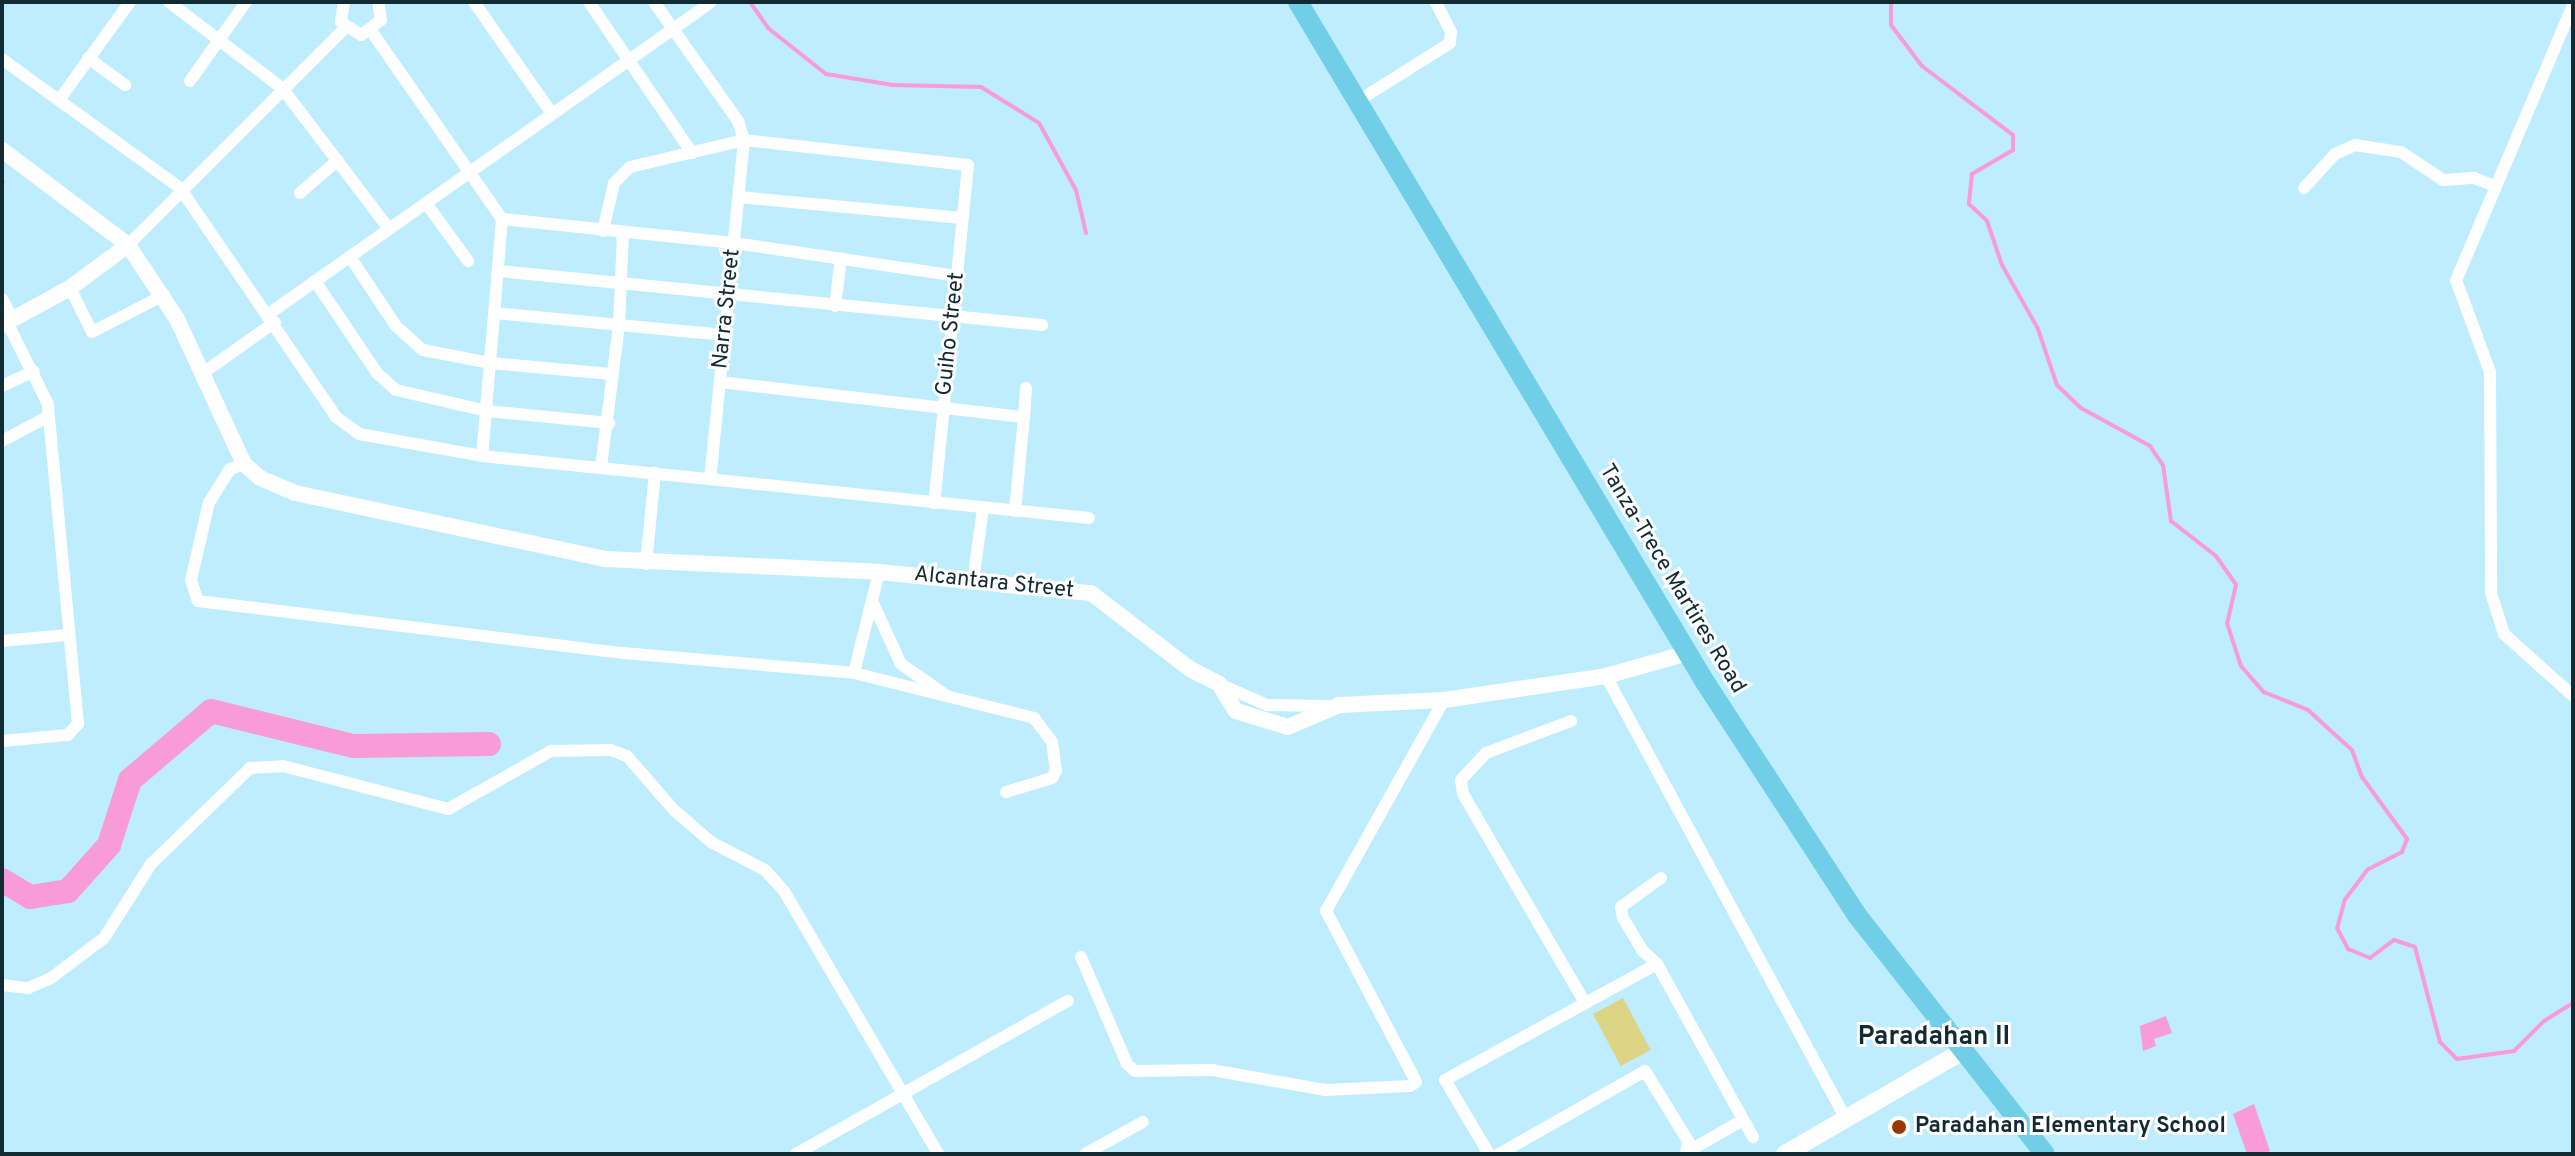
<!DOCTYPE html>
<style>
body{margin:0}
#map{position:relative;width:2575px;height:1156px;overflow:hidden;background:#bdedff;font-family:Overpass,sans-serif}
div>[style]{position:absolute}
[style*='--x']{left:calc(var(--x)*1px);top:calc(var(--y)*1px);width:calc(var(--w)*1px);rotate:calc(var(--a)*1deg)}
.green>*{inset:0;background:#ddd485;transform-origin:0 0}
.water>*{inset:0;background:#f89bd6}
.stream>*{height:4px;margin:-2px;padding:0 2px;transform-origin:2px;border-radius:2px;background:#f89bd6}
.river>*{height:24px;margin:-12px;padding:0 12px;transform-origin:12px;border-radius:12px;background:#f89bd6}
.minor>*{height:12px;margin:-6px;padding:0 6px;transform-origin:6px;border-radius:6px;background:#fff}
.tertiary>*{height:16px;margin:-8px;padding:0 8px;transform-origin:8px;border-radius:8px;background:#fff}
.secondary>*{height:18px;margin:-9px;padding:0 9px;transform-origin:9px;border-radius:9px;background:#fff}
.primary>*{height:20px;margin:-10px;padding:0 10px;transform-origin:10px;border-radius:10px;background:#70cee6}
.dots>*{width:22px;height:22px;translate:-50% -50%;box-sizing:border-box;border:4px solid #fff;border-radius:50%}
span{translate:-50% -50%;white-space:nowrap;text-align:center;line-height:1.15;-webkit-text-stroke:6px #fff;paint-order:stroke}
.street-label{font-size:22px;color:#122b33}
.poi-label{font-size:22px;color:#122b33;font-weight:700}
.left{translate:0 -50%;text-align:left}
.quarter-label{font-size:26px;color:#122b33;font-weight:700}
.frame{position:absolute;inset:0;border:4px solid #122b33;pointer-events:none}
</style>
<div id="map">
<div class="green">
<i style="left:1623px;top:998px;width:59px;height:34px;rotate:62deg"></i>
</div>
<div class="water">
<i style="clip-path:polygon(2166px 1016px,2172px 1033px,2154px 1039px,2156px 1046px,2143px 1051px,2140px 1026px)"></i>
<i style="clip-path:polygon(2254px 1104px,2270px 1151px,2261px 1154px,2247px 1154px,2233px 1114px)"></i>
</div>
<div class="stream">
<i style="--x:750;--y:2;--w:32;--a:55"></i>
<i style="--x:768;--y:28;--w:74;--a:38.4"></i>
<i style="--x:826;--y:74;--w:68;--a:9.3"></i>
<i style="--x:893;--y:85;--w:88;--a:1.3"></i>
<i style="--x:981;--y:87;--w:68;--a:31.8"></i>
<i style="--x:1039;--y:123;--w:77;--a:61.1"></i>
<i style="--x:1076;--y:190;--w:44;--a:76.9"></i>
<i style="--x:1891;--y:2;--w:23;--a:90"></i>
<i style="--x:1891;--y:25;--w:51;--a:52.9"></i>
<i style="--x:1922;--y:66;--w:114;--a:37.2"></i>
<i style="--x:2013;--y:135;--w:15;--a:90"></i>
<i style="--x:2013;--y:150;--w:48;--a:149.7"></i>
<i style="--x:1972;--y:174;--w:30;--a:96"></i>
<i style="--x:1969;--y:204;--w:25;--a:43"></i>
<i style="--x:1987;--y:221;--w:46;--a:71.2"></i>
<i style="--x:2002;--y:265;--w:73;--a:60.6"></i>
<i style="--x:2038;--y:329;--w:59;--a:71.3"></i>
<i style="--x:2057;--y:385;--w:33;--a:44"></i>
<i style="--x:2081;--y:408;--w:79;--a:28.8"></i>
<i style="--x:2150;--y:446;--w:23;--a:56"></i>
<i style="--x:2163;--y:465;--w:57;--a:81.9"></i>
<i style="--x:2171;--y:521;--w:57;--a:37.9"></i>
<i style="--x:2216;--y:556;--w:35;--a:55"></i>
<i style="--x:2236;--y:585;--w:39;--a:103"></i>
<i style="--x:2227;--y:623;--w:45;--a:72"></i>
<i style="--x:2241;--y:666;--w:35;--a:49"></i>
<i style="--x:2264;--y:692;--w:48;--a:22.2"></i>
<i style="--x:2308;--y:710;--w:59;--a:42.3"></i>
<i style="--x:2352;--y:750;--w:29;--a:70"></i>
<i style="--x:2362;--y:777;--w:77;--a:54"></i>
<i style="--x:2407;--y:839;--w:14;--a:111"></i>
<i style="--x:2402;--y:852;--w:38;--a:153"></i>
<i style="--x:2368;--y:869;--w:38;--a:127"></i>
<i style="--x:2345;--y:899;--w:30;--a:105"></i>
<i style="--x:2337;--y:928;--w:24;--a:62"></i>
<i style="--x:2348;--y:949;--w:24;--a:22"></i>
<i style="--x:2370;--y:958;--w:30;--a:-37"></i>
<i style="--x:2394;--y:940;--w:22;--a:18"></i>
<i style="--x:2415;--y:947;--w:98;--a:75.3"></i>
<i style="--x:2440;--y:1042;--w:24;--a:45"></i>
<i style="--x:2457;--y:1059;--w:58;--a:-8"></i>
<i style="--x:2514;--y:1051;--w:42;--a:-45"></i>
<i style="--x:2544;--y:1021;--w:34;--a:-32"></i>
<i style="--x:2;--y:182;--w:1;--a:-45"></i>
</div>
<div class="river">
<i style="--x:2;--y:880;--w:33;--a:31"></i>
<i style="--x:30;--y:897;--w:38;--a:-9"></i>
<i style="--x:68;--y:891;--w:62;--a:-48.3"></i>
<i style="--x:109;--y:845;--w:68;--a:-72.1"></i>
<i style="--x:130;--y:780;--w:106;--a:-40.4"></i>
<i style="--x:211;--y:711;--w:147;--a:13.8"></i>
<i style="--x:354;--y:746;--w:135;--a:-0.8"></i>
</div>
<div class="minor">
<i style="--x:169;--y:2;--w:142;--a:37.3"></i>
<i style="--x:282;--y:88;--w:177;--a:52.8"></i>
<i style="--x:344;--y:2;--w:20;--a:99"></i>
<i style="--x:341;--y:22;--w:24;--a:33"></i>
<i style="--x:361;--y:35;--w:25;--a:-37"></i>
<i style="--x:381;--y:20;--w:18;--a:-99"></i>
<i style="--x:474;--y:2;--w:136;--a:55.1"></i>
<i style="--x:589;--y:2;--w:183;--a:55.7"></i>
<i style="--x:654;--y:2;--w:146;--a:54.8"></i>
<i style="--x:738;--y:121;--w:20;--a:72"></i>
<i style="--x:744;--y:140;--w:225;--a:6.4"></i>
<i style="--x:968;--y:165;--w:340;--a:95.7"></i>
<i style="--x:2573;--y:5;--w:299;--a:113"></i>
<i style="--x:2456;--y:280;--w:98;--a:69.7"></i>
<i style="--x:2490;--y:372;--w:221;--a:89.7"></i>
<i style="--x:2491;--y:593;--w:43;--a:72.4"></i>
<i style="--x:2504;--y:634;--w:93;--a:41.9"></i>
<i style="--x:372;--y:32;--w:228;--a:55.2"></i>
<i style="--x:502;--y:219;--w:238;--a:94.8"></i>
<i style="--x:88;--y:58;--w:46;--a:36.1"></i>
<i style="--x:2;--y:59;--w:220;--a:35.9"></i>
<i style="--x:180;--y:188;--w:277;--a:55.7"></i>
<i style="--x:336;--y:417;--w:29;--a:36"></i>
<i style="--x:359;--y:434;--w:125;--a:10.1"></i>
<i style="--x:482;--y:456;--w:610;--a:5.83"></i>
<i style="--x:190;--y:81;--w:97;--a:-54.7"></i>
<i style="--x:59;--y:100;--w:121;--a:-54.1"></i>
<i style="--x:1358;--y:101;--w:109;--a:-32.2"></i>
<i style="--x:1450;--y:43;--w:11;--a:-85"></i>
<i style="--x:1451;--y:32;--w:34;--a:-117"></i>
<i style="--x:2304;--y:188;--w:46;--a:-47.6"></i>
<i style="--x:2335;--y:154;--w:22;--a:-24"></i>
<i style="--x:2355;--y:145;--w:47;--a:8.7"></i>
<i style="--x:2401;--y:152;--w:50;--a:33.7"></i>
<i style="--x:2443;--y:180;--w:31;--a:-4"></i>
<i style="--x:2474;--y:178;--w:22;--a:21"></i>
<i style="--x:300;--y:193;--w:50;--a:-41"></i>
<i style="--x:739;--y:197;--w:224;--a:5.4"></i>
<i style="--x:426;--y:203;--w:72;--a:54.1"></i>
<i style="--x:502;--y:219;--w:233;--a:5.9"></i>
<i style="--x:734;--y:243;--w:225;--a:8.4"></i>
<i style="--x:603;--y:231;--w:49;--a:-77.1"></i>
<i style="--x:614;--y:183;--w:23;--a:-45"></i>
<i style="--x:630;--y:167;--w:117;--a:-13.3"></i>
<i style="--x:744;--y:140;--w:340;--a:95.7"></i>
<i style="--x:128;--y:245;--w:307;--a:-45"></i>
<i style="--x:350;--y:257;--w:83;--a:56.3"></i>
<i style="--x:396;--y:326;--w:36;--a:42"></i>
<i style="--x:423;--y:350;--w:68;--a:11"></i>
<i style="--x:490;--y:363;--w:121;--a:5.2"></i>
<i style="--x:499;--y:271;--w:546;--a:5.68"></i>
<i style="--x:315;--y:281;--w:111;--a:56"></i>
<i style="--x:377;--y:373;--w:25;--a:42"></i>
<i style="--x:396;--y:390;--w:93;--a:13"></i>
<i style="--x:487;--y:411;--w:123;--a:5.6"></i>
<i style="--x:70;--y:288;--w:49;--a:63.4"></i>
<i style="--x:92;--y:332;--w:81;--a:-27.2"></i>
<i style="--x:2;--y:299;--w:24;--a:62"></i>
<i style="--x:835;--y:306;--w:48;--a:-82.9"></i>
<i style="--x:270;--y:313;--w:538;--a:-35.17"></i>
<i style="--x:495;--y:313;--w:230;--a:5.5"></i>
<i style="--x:203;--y:373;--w:88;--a:-35.3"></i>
<i style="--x:720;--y:382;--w:306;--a:6.6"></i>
<i style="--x:1024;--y:417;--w:29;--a:-86"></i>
<i style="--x:2;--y:386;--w:35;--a:-25"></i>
<i style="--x:2;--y:441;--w:53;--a:-28"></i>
<i style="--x:244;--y:464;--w:15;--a:160"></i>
<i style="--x:230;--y:469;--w:39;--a:122"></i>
<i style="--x:209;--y:502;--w:80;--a:103"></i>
<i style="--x:191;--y:580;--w:22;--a:72"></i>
<i style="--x:198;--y:601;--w:428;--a:7"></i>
<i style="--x:623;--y:653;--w:232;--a:4.9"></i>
<i style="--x:854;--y:673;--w:186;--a:14"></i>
<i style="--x:1034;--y:718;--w:30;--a:53"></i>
<i style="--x:1052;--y:742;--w:29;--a:82"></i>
<i style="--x:1056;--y:771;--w:8;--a:120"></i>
<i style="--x:1052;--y:778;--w:48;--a:163.1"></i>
<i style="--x:601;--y:467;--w:143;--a:-82.8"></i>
<i style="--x:619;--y:325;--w:91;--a:-87.5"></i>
<i style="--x:1015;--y:511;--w:94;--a:-84.5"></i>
<i style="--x:646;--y:564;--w:92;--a:-84.4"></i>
<i style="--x:973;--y:582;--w:75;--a:-82.3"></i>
<i style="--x:872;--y:601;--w:69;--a:65.3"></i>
<i style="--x:901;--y:664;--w:56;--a:34.8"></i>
<i style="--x:2;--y:641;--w:66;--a:-5.2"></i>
<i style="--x:854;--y:673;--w:104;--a:-76.1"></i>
<i style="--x:1606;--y:676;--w:504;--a:61.55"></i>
<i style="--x:1219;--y:684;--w:52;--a:23.6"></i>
<i style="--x:1267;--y:705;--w:60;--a:1"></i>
<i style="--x:1571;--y:721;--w:91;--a:159.4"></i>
<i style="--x:1486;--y:753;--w:37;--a:133"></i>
<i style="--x:1461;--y:780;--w:14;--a:82"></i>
<i style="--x:1463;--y:794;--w:242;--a:59.7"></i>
<i style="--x:2;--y:741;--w:66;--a:-5.2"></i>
<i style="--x:68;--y:735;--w:15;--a:-48"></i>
<i style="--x:78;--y:724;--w:321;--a:-95.4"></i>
<i style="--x:48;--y:404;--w:92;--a:-116.6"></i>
<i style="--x:1661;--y:878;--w:49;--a:144.1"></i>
<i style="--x:1621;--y:907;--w:11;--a:80"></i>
<i style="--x:1623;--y:918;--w:37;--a:59"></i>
<i style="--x:1642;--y:950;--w:21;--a:43"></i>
<i style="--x:1657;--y:964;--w:198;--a:61"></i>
<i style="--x:1081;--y:957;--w:116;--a:66.7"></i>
<i style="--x:1127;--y:1064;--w:11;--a:41"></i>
<i style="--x:1135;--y:1071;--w:77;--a:-0.7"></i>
<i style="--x:1212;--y:1070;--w:115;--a:10"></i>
<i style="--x:1325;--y:1090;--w:85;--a:-2.7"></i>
<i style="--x:1410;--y:1086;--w:7;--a:-34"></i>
<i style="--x:1416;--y:1082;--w:9;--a:-117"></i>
<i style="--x:1412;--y:1074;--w:184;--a:-117.8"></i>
<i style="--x:1326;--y:911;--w:242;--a:-60.8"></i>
<i style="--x:2;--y:985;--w:26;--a:7"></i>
<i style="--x:28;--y:988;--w:25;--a:-23"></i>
<i style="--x:51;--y:978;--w:66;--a:-37"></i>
<i style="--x:104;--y:938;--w:88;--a:-57.6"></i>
<i style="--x:151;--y:864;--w:138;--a:-44.1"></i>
<i style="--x:250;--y:768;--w:33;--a:-3"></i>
<i style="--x:283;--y:766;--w:171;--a:14.6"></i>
<i style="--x:448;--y:809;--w:118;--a:-29.4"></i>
<i style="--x:551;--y:751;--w:60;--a:-1"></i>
<i style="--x:611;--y:750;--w:17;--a:21"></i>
<i style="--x:627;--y:756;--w:72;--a:49"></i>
<i style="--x:674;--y:810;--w:49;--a:40.9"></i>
<i style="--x:711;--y:842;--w:61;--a:27.4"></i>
<i style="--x:765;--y:870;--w:28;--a:48"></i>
<i style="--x:784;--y:891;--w:305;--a:59.6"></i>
<i style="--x:1687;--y:1152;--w:64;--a:-29.7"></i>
<i style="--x:796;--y:1154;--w:312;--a:-29.4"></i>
<i style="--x:1085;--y:1154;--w:66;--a:-28.9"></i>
<i style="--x:1489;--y:1154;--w:86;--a:-120.7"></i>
<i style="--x:1445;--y:1080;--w:242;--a:-28.7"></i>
<i style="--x:1499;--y:1154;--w:168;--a:-29.6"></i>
<i style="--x:1645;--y:1071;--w:82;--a:58.4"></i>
<i style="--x:1688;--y:1141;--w:13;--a:99"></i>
</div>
<div class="tertiary">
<i style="--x:2;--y:150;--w:158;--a:37"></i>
<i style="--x:128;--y:245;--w:89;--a:56.5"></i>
<i style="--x:177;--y:319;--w:160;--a:65.2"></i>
<i style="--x:244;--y:464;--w:21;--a:41"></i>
<i style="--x:260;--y:478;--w:38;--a:23"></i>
<i style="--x:295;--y:493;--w:318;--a:12"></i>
<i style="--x:606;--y:559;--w:273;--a:2.7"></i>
<i style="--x:879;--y:572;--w:213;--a:5.7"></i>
<i style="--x:1091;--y:593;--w:125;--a:37.5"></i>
<i style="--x:1190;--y:669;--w:33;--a:27"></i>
<i style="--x:1219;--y:684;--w:32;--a:58"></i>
<i style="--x:1236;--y:711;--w:54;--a:17.1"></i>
<i style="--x:1288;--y:727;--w:56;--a:-23.3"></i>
<i style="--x:1339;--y:705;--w:105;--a:-2.7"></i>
<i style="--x:1444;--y:700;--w:164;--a:-8.4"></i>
<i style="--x:1606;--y:676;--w:85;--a:-15.7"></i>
<i style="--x:2;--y:325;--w:77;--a:-28.6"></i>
<i style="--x:70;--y:288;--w:72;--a:-36.6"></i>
</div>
<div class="secondary">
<i style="--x:1785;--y:1154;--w:203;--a:-30.1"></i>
</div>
<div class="primary">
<i style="--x:1298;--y:2;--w:792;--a:59.1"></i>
<i style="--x:1705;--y:682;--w:277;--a:56.9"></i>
<i style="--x:1856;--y:914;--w:305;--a:51.8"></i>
</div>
<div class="dots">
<i style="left:1899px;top:1127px;background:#9b3800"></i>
</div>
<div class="street-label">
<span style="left:727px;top:309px;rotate:-84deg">Narra Street</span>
<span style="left:951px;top:334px;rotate:-84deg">Guiho Street</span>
<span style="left:1672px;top:579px;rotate:59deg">Tanza-Trece Martires Road</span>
<span style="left:994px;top:583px;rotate:6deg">Alcantara Street</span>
</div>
<div class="poi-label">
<span class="left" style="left:1915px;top:1127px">Paradahan Elementary School</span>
</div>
<div class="quarter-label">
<span style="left:1934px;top:1038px">Paradahan II</span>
</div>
<div class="frame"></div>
</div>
